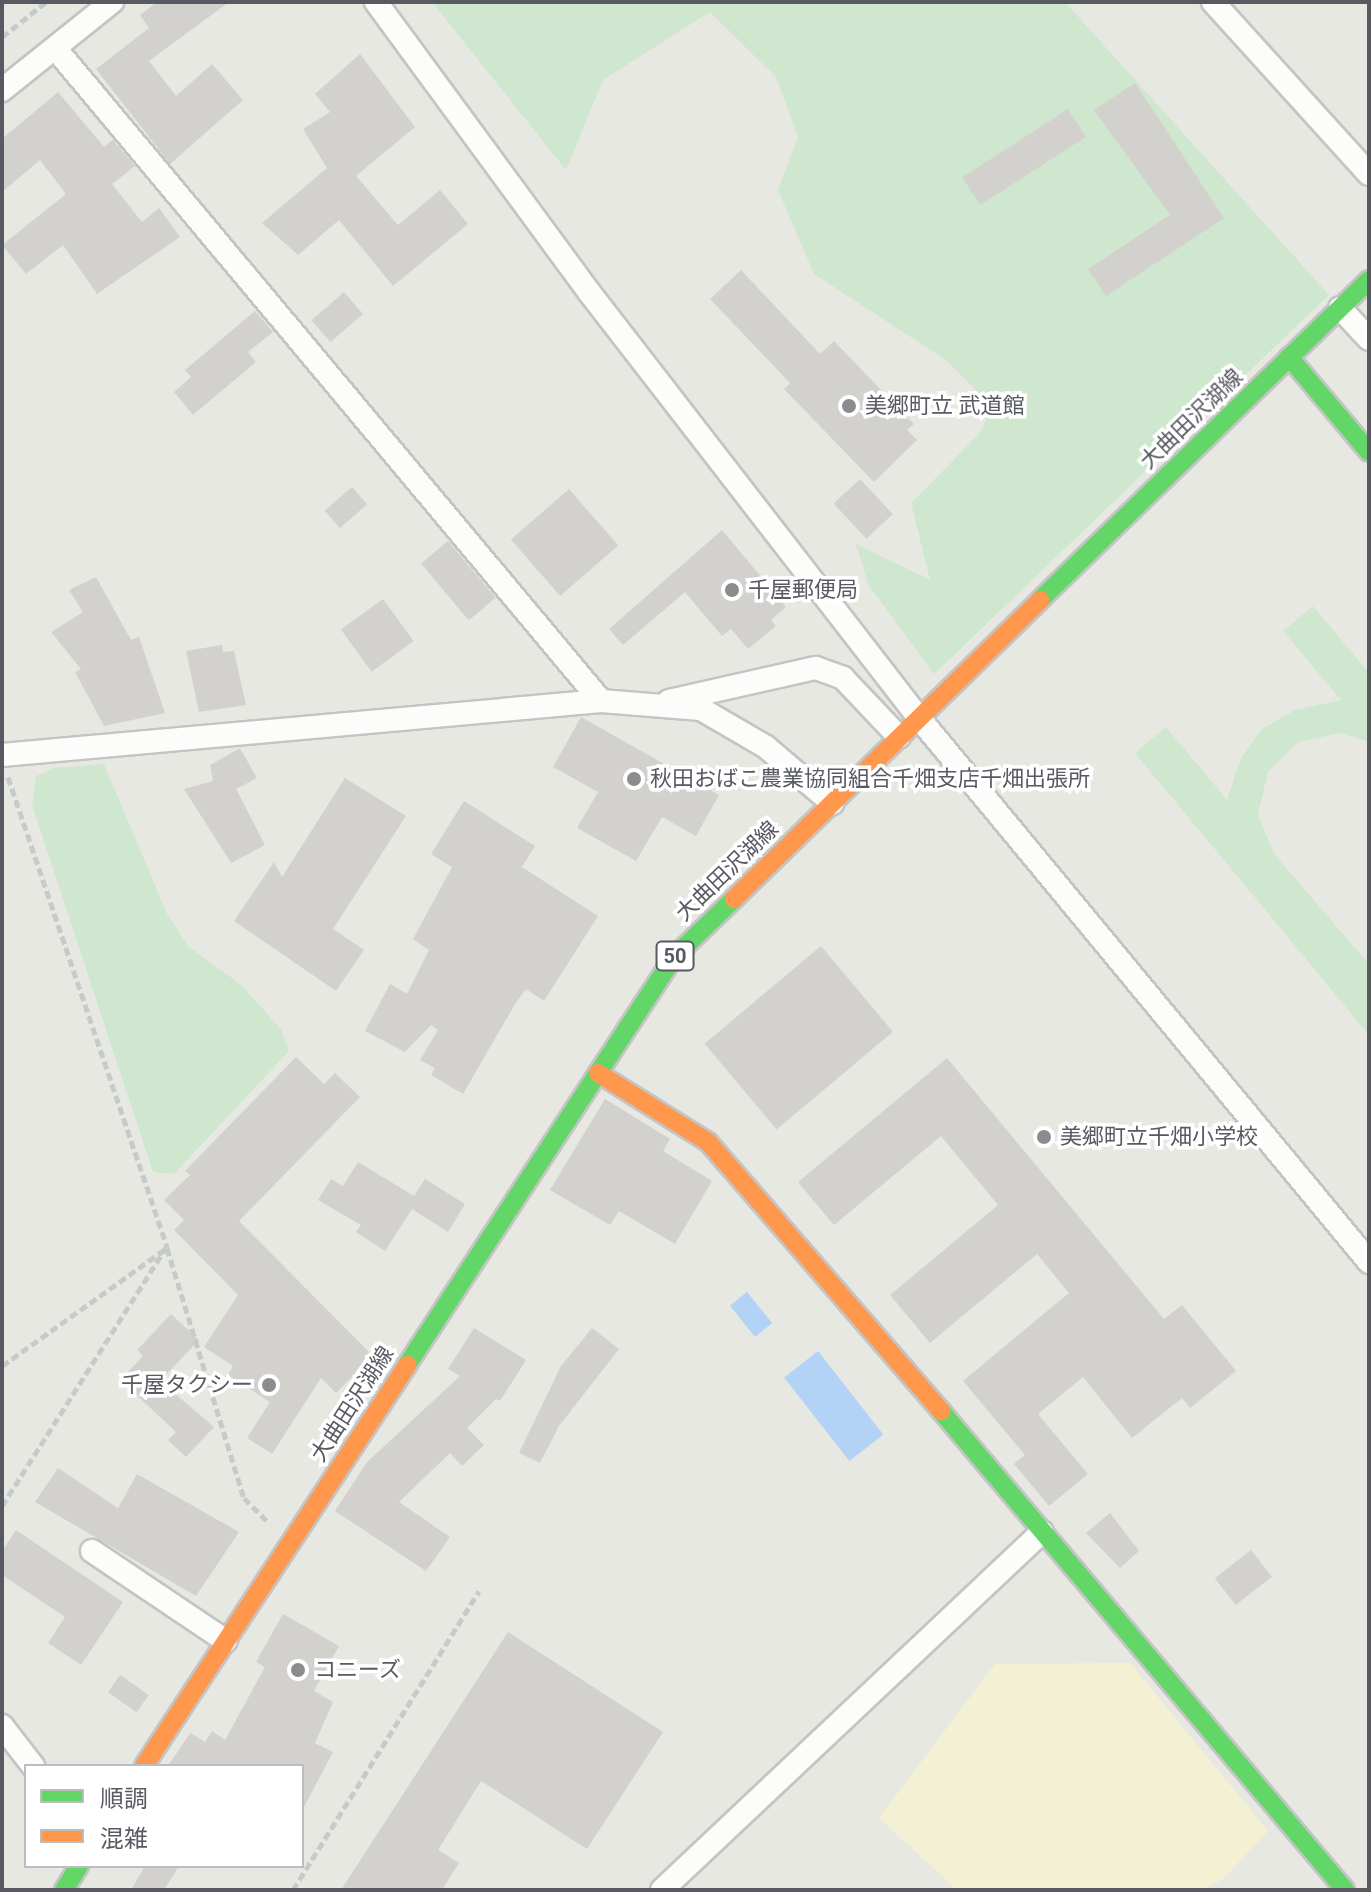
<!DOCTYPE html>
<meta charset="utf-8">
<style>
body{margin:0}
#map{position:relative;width:1371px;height:1892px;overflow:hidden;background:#e8e8e2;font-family:Roboto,"Noto Sans JP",sans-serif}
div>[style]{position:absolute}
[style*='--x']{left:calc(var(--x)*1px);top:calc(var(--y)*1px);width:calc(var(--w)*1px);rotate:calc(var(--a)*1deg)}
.green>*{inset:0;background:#cee7ce}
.sand>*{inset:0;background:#f3f0d4}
.water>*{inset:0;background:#b2d2f6;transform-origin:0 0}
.building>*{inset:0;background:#d2d1cd;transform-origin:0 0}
.path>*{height:5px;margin-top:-2.5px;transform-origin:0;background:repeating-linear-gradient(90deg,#c5cbc9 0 8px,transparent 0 12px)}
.roads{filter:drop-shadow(2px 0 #c4c4c4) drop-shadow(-2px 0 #c4c4c4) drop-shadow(0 2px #c4c4c4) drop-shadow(0 -2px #c4c4c4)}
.street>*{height:22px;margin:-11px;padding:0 11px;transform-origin:11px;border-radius:11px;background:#fcfcfb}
.fast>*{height:18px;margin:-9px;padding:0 9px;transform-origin:9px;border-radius:9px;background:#63d668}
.slow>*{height:18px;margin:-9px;padding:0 9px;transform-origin:9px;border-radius:9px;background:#ff974d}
.dots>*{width:22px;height:22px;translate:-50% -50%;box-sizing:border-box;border:4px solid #fff;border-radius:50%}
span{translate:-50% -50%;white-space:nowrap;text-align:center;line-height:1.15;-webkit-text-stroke:7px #fff;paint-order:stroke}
.shield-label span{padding:2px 6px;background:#fff;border:2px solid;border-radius:6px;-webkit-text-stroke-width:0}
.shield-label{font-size:20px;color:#575a61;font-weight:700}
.poi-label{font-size:22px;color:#575a61}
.left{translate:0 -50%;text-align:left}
.right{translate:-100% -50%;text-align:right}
.street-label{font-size:22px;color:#575a61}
.frame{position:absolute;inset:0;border:4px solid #575a61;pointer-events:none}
.legend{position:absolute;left:24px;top:1764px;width:280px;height:104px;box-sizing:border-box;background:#fff;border:2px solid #bcbdc0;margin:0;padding:10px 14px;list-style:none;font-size:24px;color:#575a61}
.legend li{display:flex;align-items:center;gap:16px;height:40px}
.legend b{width:40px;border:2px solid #bcbdc0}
</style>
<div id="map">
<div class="green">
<i style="clip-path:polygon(432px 2px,1065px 2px,1329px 295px,934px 674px,868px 584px,856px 544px,930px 580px,911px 503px,979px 434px,993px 407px,946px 360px,814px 274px,778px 190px,798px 137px,776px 77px,710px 12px,603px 80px,566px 170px)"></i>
<i style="clip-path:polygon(1313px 606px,1369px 673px,1369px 742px,1340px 733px,1298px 742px,1268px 772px,1258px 814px,1274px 854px,1369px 964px,1369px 1035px,1135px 753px,1166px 727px,1227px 800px,1241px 758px,1262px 729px,1295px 710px,1341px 700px,1283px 631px)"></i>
<i style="clip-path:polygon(104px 764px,167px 914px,189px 947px,240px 984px,281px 1029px,289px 1051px,174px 1174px,153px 1172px,32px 805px,36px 776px,55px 768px)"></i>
</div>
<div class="sand">
<i style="clip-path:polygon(1130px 1663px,1268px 1831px,1223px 1879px,1203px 1890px,957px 1890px,879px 1818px,995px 1664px)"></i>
</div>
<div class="water">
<i style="left:747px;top:1292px;width:40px;height:22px;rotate:51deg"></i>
<i style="left:818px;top:1351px;width:106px;height:43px;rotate:52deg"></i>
</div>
<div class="building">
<i style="clip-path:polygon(157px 2px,229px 2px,149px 61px,176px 96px,212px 64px,243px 100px,170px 164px,96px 69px,149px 28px,140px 15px)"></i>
<i style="clip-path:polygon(360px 54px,415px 127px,356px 176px,398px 225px,440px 190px,468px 224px,393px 286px,339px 220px,298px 255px,262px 223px,327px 168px,303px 129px,330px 112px,315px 94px)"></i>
<i style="clip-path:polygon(1135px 83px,1224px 218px,1106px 296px,1088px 269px,1170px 215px,1094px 110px)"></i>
<i style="clip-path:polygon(58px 92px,104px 147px,113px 140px,135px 166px,112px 184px,142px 222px,159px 208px,180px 237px,97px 294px,63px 245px,26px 274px,2px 245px,66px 194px,40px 160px,2px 192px,2px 139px)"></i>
<i style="left:1068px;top:109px;width:33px;height:126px;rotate:57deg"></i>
<i style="clip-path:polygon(741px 270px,820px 354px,834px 341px,914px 424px,907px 430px,917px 440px,874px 482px,784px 389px,790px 383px,710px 299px)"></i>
<i style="left:344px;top:292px;width:29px;height:43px;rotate:49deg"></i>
<i style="clip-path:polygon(255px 311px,273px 332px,248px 352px,256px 362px,193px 415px,174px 392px,191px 377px,185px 370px)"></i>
<i style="left:860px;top:479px;width:48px;height:36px;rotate:47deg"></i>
<i style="left:352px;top:487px;width:23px;height:36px;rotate:49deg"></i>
<i style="left:569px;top:489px;width:75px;height:77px;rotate:49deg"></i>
<i style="clip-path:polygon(722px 530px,786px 607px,771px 620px,776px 626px,748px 649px,731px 629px,722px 636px,685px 592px,623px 645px,609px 629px)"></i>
<i style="left:448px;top:541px;width:74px;height:35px;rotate:50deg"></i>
<i style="clip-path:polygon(96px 577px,131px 640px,139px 637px,165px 713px,104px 726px,75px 672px,81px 669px,51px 632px,83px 612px,69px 590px)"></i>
<i style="left:383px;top:599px;width:52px;height:52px;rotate:54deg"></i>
<i style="clip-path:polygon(222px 645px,223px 652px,234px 651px,246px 705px,199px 712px,186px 651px)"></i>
<i style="clip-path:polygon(581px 717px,719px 795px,696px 836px,662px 817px,636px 861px,577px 828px,598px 792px,553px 767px)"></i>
<i style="clip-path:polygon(240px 748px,257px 778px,236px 789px,265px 845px,231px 863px,184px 789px,213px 781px,210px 765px)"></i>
<i style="clip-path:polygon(345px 778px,406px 816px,333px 929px,364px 950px,336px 991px,234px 921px,274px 862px,282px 877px)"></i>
<i style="clip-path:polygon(464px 801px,535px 846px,522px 867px,598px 916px,544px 1001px,526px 989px,515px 1004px,463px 1094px,431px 1075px,435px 1068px,420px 1060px,438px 1030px,431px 1025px,405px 1052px,365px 1031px,390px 984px,407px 994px,429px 950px,413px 939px,452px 867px,431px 854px)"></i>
<i style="left:821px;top:946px;width:112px;height:152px;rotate:50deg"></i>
<i style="clip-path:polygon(296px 1057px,324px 1084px,335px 1073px,360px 1097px,239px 1221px,373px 1356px,336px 1393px,321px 1378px,272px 1454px,247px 1438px,270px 1402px,228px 1375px,233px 1366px,204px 1347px,238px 1295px,174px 1230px,184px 1220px,164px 1200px,190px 1175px,185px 1171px)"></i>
<i style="clip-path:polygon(947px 1058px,1164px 1319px,1182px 1305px,1236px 1371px,1190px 1408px,1182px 1398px,1132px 1438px,1083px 1377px,1038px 1414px,1088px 1474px,1049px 1506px,1014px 1464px,1025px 1455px,963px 1381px,1069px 1293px,1037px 1254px,930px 1343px,890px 1295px,998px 1205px,941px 1136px,834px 1225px,798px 1182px)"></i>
<i style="clip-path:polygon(605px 1099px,670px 1139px,663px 1151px,712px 1181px,675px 1244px,619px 1211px,610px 1225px,550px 1190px)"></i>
<i style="clip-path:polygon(358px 1162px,414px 1196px,425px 1179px,465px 1204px,448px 1232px,412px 1209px,385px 1251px,356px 1232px,361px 1225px,318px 1200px,331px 1179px,343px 1186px)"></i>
<i style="clip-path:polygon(171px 1314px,199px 1340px,160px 1381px,214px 1427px,186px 1457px,168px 1440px,176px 1432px,129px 1388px,133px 1384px,124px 1376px,143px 1356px,137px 1350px)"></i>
<i style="clip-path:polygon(474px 1328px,526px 1360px,500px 1401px,496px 1399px,467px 1428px,484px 1445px,462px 1466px,450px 1453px,399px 1502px,450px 1537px,426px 1571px,335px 1511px,367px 1462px,460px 1376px,448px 1369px)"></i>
<i style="clip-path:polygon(592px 1328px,619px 1349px,559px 1426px,540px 1463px,519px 1453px,561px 1366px)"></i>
<i style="clip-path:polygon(58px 1468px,118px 1508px,137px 1474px,239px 1532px,196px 1596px,35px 1502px)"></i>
<i style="clip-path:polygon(1110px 1513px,1139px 1551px,1120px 1568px,1086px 1533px)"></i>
<i style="clip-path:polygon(16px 1530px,123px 1602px,81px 1665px,48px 1643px,65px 1617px,2px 1575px,2px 1551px)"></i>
<i style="left:1251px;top:1550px;width:34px;height:46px;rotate:52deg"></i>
<i style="clip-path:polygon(283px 1614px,339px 1646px,314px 1691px,333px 1702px,315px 1743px,333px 1752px,302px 1811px,302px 1766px,168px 1766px,190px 1733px,205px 1742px,212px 1731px,225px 1740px,265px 1667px,256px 1662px)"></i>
<i style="clip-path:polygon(508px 1632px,663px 1732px,587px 1849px,481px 1781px,438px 1850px,459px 1863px,442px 1890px,341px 1890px)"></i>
<i style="left:120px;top:1675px;width:35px;height:21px;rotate:35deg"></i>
<i style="clip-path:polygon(145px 1866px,179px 1866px,164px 1890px,131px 1890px)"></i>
</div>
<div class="path">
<i style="--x:2;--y:37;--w:56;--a:-38.5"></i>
<i style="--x:8;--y:777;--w:497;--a:71.3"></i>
<i style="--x:167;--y:1248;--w:262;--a:72.9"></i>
<i style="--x:244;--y:1498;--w:35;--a:45"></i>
<i style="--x:2;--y:1366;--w:199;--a:-35.6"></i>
<i style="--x:2;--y:1506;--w:306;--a:-57.6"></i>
<i style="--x:293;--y:1890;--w:352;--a:-58.1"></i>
</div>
<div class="roads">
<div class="street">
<i style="--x:376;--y:2;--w:360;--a:53.7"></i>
<i style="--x:589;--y:292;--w:539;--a:52.24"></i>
<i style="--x:919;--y:718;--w:706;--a:50.4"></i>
<i style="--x:1213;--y:2;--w:232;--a:47.8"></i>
<i style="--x:55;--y:48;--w:851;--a:50.1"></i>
<i style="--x:2;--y:90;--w:141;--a:-38.7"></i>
<i style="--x:1340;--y:308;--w:42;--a:46.9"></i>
<i style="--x:669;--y:701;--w:151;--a:-12.7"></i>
<i style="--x:816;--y:668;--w:29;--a:20"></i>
<i style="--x:843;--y:678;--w:81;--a:46.5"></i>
<i style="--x:2;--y:755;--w:601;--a:-5.15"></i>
<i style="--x:601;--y:701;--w:100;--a:4.6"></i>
<i style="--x:701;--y:709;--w:75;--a:30.3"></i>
<i style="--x:766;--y:747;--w:87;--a:40.3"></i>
<i style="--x:92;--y:1551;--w:161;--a:33.9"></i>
<i style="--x:2;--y:1726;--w:51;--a:52.2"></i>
<i style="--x:662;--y:1890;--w:522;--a:-43.29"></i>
</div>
<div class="fast">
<i style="--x:1289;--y:357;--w:124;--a:49.9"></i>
<i style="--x:1040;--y:600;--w:459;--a:-44.2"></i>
<i style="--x:407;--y:1365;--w:488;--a:-56.8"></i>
<i style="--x:674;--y:957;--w:83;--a:-44"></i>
<i style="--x:941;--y:1411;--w:627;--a:49.85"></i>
<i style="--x:64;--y:1890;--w:28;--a:-58"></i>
</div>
<div class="slow">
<i style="--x:734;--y:899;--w:428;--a:-44.3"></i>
<i style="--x:598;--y:1073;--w:130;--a:32.1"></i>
<i style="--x:708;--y:1142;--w:356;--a:49.1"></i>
<i style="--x:144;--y:1766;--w:480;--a:-56.7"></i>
</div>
</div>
<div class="dots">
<i style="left:849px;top:406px;background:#8a8c8e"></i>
<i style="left:732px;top:590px;background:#8a8c8e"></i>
<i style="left:634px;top:779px;background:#8a8c8e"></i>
<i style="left:1044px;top:1137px;background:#8a8c8e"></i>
<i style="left:269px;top:1385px;background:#8a8c8e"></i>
<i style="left:298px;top:1670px;background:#8a8c8e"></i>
</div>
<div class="shield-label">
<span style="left:675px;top:956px">50</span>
</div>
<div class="poi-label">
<span class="left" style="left:865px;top:406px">美郷町立 武道館</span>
<span class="left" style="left:748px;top:590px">千屋郵便局</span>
<span class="left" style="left:650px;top:779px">秋田おばこ農業協同組合千畑支店千畑出張所</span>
<span class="left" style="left:1060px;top:1137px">美郷町立千畑小学校</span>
<span class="right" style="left:253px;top:1385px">千屋タクシー</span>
<span class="left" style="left:314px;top:1670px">コニーズ</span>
</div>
<div class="street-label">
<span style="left:1191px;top:419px;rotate:-44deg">大曲田沢湖線</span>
<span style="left:727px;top:871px;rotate:-44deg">大曲田沢湖線</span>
<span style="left:352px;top:1404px;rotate:-57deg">大曲田沢湖線</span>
</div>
<div class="frame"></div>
<ul class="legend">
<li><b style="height:10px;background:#63d668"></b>順調</li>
<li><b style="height:10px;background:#ff974d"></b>混雑</li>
</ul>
</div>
